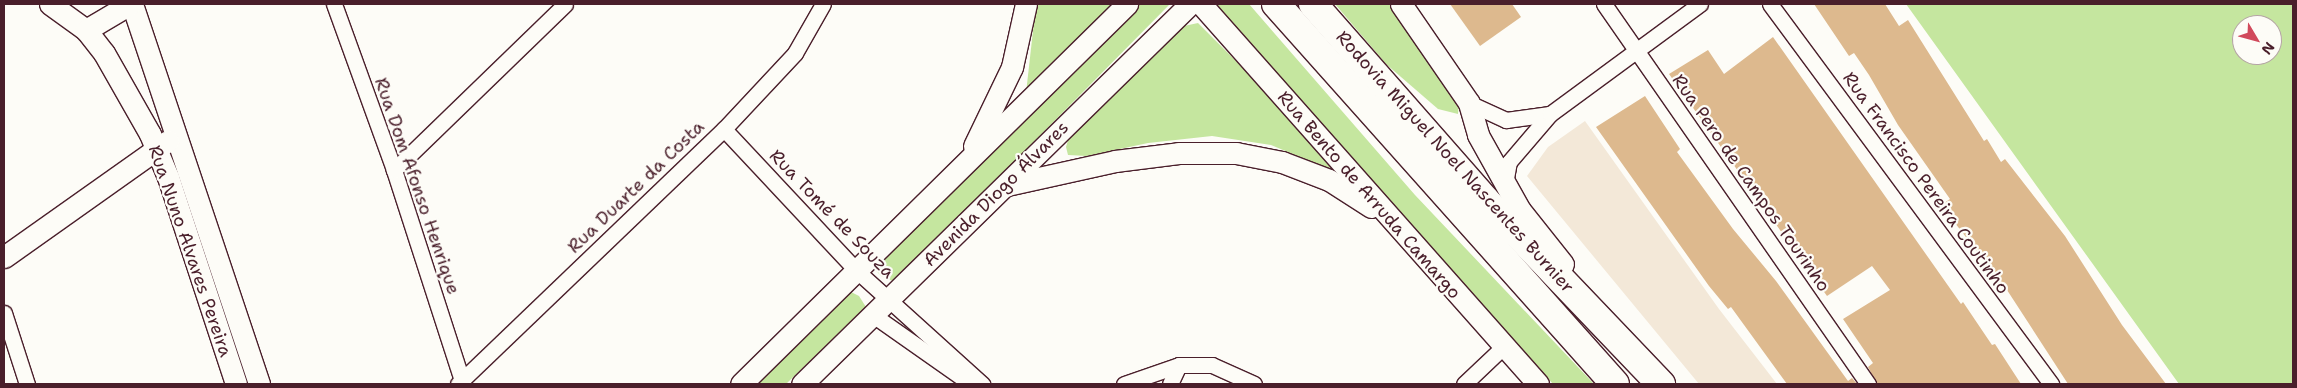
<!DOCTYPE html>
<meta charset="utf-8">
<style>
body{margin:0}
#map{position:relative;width:2297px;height:388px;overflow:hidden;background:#fdfcf7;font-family:"Shantell Sans",sans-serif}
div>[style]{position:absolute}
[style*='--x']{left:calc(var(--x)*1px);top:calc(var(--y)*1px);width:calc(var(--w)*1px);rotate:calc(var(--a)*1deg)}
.built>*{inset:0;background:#f3e8d8}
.green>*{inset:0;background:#c5e69f}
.building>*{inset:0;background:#ddb98e}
.roads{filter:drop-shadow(1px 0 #4a1f2b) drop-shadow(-1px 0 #4a1f2b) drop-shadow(0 1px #4a1f2b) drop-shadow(0 -1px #4a1f2b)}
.street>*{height:15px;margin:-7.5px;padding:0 7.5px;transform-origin:7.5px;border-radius:7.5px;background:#fdfcf7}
.secondary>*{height:21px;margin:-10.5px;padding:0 10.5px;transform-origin:10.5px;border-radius:10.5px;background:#fdfcf7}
.highway>*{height:28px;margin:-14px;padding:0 14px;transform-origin:14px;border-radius:14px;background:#fdfcf7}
span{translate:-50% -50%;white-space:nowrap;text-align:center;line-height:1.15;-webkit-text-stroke:4.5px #fdfcf7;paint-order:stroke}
.street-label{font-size:18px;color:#4a1f2b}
.frame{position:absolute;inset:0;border:5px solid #4a1f2b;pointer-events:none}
.north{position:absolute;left:2232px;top:15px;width:50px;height:50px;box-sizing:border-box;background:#fdfcf7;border:1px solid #b5a4a5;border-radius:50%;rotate:127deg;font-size:14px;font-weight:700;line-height:20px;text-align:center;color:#4a1f2b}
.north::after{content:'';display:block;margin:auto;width:18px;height:22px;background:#d1495b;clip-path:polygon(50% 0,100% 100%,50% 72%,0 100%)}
</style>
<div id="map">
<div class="built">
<i style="clip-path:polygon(1585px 121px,1719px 309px,1777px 384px,1699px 384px,1527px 176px,1548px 147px)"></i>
</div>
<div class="green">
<i style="clip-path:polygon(1036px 4px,1117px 4px,1026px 93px)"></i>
<i style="clip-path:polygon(1138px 4px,1170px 4px,895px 282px,881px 276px,872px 266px)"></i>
<i style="clip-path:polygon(1214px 4px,1249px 4px,1415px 195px,1594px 384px,1553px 384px)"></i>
<i style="clip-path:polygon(1335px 4px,1392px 4px,1459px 101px,1458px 114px,1438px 109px,1386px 64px)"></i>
<i style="clip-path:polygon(evenodd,1906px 4px,2293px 4px,2293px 384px,2179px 384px,1906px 4px,2242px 25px,2272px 25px,2272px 55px,2242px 55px,2242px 25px)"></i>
<i style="clip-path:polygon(1198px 23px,1282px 107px,1359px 188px,1312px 162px,1271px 145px,1212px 136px,1148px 143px,1087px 156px,1068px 155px,1066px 147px,1070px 134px,1170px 29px)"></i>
<i style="clip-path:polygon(847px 290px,859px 296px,866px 307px,786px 384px,753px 384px)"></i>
</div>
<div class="building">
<i style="clip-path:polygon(1450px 4px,1512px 4px,1521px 17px,1480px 46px)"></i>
<i style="clip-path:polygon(1814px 4px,1885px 4px,1899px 26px,1908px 20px,1984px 141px,1987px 139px,2001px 162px,2005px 159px,2065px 236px,2122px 325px,2166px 384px,2068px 384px,2007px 290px,1941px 205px,1950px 199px,1898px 125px,1869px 75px,1854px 53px,1849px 56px)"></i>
<i style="clip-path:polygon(1773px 37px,1961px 304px,1963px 302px,1992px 345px,1995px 344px,2021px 384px,1877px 384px,1868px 367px,1873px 363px,1843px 319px,1890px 290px,1872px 266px,1827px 296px,1669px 74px,1708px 50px,1724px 74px)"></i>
<i style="clip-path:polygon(1645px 96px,1680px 149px,1677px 152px,1733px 229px,1776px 281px,1848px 381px,1852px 378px,1857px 384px,1787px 384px,1731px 307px,1728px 309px,1709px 286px,1596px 127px)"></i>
</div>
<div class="roads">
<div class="street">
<i style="--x:334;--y:4;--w:177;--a:70.1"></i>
<i style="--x:394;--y:170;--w:222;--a:72.1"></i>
<i style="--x:1604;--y:4;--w:463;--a:55.2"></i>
<i style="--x:1770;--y:4;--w:473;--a:53.5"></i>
<i style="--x:1469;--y:103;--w:41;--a:24.7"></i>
<i style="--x:1506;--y:120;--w:44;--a:-7.8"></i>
<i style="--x:724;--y:129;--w:195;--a:46.9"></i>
<i style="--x:857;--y:271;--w:169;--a:42.1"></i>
<i style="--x:394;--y:170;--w:238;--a:-44.1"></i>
<i style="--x:1505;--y:184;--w:22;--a:-80"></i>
<i style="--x:1509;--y:162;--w:63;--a:-49.5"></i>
<i style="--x:1550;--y:114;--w:186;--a:-36.3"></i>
<i style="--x:4;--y:313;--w:75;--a:72.1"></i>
<i style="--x:873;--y:315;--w:120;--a:35.1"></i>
<i style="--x:458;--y:384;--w:368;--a:-43.8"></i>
<i style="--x:724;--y:129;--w:104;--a:-46.9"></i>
<i style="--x:795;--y:53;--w:56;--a:-60.3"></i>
<i style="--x:1124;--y:384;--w:58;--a:-19.1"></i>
<i style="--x:1179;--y:365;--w:33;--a:0"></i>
<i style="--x:1212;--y:365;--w:46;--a:24.3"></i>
<i style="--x:1170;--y:384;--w:21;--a:-65"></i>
<i style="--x:1464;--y:384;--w:54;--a:-43.5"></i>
</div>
<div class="secondary">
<i style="--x:50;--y:4;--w:44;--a:35.8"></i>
<i style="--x:86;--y:30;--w:29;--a:52"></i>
<i style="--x:104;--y:53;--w:93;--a:60.4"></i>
<i style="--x:150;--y:134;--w:47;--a:67.3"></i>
<i style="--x:168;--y:177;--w:218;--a:71.8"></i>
<i style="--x:132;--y:4;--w:401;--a:71.5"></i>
<i style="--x:1201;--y:4;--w:508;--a:48.43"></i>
<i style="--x:1401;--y:4;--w:120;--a:55.5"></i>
<i style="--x:1469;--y:103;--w:33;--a:74"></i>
<i style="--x:1478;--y:135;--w:86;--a:60.8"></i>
<i style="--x:1520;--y:210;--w:69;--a:51.5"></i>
<i style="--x:86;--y:30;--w:51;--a:-30.6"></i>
<i style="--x:974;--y:146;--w:88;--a:-64.3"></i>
<i style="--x:1012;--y:67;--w:65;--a:-77.5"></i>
<i style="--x:1007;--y:185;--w:111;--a:-12.5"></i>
<i style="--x:1115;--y:161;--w:64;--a:-7.1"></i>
<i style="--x:1179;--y:153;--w:57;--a:0"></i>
<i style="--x:1236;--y:153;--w:47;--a:11.1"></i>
<i style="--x:1282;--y:162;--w:50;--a:21"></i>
<i style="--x:1329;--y:180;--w:50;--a:32.7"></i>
<i style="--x:4;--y:257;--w:201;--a:-35.3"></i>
<i style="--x:741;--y:384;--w:542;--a:-44.55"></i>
<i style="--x:802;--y:384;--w:543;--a:-44.4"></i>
</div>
<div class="highway">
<i style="--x:1276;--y:4;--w:509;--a:48.26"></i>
<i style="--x:1313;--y:4;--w:261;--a:48.7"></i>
<i style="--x:1485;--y:200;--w:255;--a:46.3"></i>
</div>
</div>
<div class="street-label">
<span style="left:1455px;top:162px;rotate:48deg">Rodovia Miguel Noel Nascentes Burnier</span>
<span style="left:1751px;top:183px;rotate:55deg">Rua Pero de Campos Tourinho</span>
<span style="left:1926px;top:183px;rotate:54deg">Rua Francisco Pereira Coutinho</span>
<span style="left:417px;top:186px;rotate:71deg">Rua Dom Afonso Henrique</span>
<span style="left:636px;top:187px;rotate:-44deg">Rua Duarte da Costa</span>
<span style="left:996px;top:194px;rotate:-45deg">Avenida Diogo Álvares</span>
<span style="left:1369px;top:195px;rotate:49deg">Rua Bento de Arruda Camargo</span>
<span style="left:832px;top:214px;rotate:46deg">Rua Tomé de Souza</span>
<span style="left:190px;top:251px;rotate:71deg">Rua Nuno Alvares Pereira</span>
</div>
<div class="frame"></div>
<div class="north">N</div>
</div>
